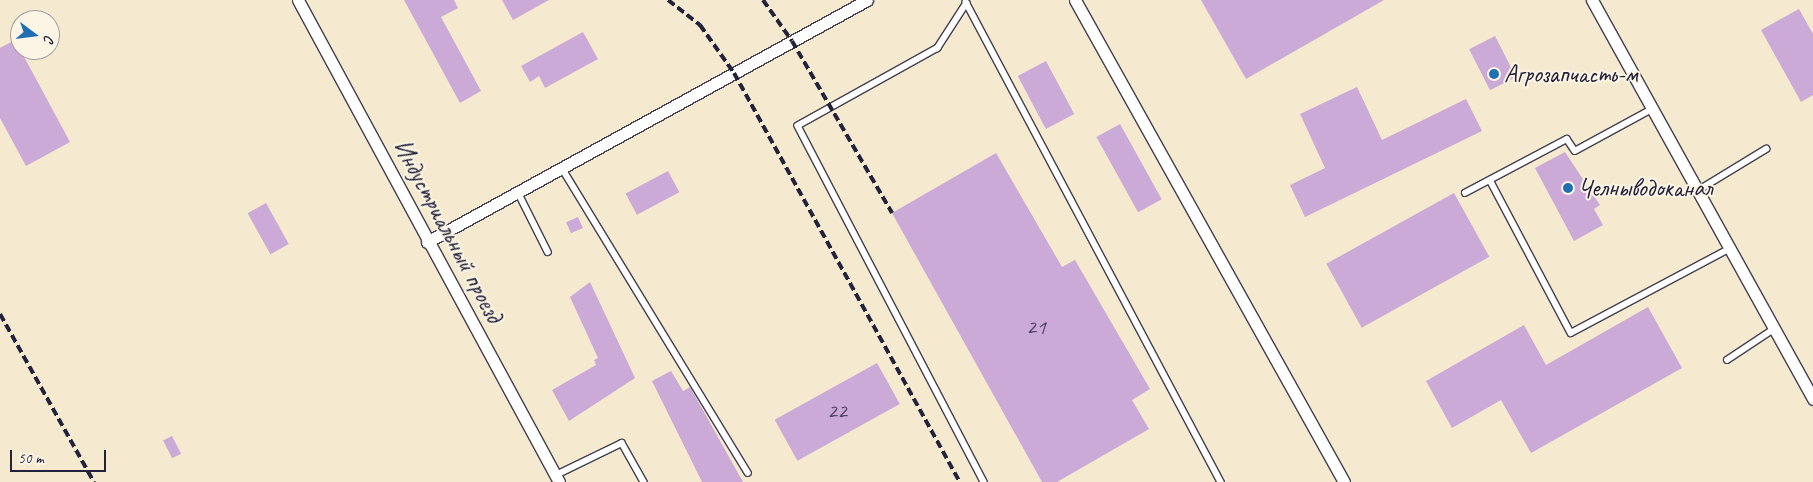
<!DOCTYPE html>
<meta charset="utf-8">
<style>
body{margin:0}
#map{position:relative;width:1813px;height:482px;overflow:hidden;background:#f5e9cf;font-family:Caveat,sans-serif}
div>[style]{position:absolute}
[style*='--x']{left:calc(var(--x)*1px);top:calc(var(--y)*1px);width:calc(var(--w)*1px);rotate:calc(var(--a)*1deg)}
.building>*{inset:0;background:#cbaad8;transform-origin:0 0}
.roads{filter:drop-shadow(1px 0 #424051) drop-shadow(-1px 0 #424051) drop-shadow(0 1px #424051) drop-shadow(0 -1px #424051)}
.lane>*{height:5.5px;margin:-2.75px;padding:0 2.75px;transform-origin:2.75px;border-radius:2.75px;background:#fff}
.street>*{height:11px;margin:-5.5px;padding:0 5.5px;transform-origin:5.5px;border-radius:5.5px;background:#fff}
.rail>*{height:4px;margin-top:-2px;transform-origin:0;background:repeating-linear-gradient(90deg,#22223b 0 8px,transparent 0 12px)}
.dots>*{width:14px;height:14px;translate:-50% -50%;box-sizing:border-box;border:2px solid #fcf5e5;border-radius:50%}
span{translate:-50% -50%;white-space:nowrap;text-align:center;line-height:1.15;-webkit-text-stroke:4px #fcf5e5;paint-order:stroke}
.number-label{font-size:22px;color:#4c4462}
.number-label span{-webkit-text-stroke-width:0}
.poi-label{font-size:25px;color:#22223b}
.left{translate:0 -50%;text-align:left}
.street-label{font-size:25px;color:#22223b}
.north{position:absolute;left:10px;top:10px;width:50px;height:50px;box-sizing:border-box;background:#fcf5e5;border:1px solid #a5a1a1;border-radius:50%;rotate:105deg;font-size:14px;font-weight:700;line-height:20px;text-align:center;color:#22223b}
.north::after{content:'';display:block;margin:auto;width:18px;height:22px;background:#1f6fb2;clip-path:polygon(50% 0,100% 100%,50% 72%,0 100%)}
.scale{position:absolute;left:10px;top:450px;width:96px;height:22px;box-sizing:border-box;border:2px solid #22223b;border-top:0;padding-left:6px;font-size:15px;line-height:18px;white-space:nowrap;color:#22223b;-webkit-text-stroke:4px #fcf5e5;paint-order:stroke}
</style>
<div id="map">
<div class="building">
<i style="clip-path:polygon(404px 0,454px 0,458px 8px,441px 17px,481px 91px,460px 103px)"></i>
<i style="clip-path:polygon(502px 0,549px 0,513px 20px)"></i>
<i style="clip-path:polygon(1201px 0,1384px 0,1246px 79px)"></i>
<i style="clip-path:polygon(1799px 9px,1813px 34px,1813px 95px,1801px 102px,1761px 30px)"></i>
<i style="clip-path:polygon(583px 32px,598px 59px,545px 88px,539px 76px,530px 82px,521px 66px)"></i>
<i style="left:1495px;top:36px;width:46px;height:29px;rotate:63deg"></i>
<i style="clip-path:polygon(15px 40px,70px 142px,26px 166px,0 118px,0 48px)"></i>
<i style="left:1046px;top:61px;width:60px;height:32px;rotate:62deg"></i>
<i style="clip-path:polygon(1357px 87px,1382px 140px,1466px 99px,1482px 131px,1305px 217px,1290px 185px,1325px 168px,1300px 114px)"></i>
<i style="left:1120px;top:124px;width:86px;height:27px;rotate:61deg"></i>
<i style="clip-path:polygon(1565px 152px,1600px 205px,1594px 209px,1603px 225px,1574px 241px,1535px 168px)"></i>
<i style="clip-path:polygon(996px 153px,1062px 267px,1075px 260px,1150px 389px,1132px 400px,1149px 429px,1057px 482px,1042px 482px,892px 213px)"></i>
<i style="left:668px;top:171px;width:24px;height:48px;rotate:62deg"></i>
<i style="left:1454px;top:193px;width:73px;height:146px;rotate:61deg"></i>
<i style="left:266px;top:203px;width:47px;height:21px;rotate:61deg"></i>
<i style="left:578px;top:217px;width:12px;height:13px;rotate:66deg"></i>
<i style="clip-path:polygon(590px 282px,635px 378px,569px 421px,552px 390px,596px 365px,594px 360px,598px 358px,570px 297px)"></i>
<i style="clip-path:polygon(1648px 307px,1682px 368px,1531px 453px,1501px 400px,1452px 428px,1426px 381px,1524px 325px,1546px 365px)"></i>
<i style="left:877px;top:363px;width:47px;height:117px;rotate:61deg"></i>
<i style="clip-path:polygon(671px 371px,683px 391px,690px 387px,743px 482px,702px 482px,652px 381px)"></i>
<i style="left:172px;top:436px;width:20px;height:10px;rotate:63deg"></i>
</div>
<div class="roads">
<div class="lane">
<i style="--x:966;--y:2;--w:544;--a:62.02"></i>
<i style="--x:967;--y:3;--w:54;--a:122.8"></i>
<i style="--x:938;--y:48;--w:160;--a:150.9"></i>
<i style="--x:798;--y:126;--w:402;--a:62.4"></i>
<i style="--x:562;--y:168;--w:357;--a:58.6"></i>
<i style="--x:1490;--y:180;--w:173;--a:62.1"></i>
<i style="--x:1571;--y:333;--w:179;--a:-28"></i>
<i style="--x:1697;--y:191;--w:81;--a:-31.3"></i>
<i style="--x:518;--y:192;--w:67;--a:63.4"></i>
<i style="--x:1465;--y:193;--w:115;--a:-27.9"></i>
<i style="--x:1567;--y:139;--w:14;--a:56"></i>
<i style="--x:1575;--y:151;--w:88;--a:-28.6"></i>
<i style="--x:1727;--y:360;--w:56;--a:-33.4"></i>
<i style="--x:556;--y:475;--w:73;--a:-25.9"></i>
<i style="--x:622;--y:443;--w:45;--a:60.6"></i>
</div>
<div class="street">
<i style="--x:298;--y:0;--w:548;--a:61.56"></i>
<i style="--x:1075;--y:0;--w:552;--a:60.83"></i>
<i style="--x:1592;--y:0;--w:456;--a:61"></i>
<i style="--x:427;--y:242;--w:502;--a:-28.81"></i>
</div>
</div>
<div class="rail">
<i style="--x:668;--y:0;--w:41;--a:38"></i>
<i style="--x:700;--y:25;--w:59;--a:54.7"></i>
<i style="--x:734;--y:73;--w:467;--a:61.1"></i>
<i style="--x:763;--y:0;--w:50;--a:54.7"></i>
<i style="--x:792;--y:41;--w:199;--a:59.8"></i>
<i style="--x:0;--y:314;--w:193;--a:60.8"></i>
</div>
<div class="dots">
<i style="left:1494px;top:74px;background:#1f6fb2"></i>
<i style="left:1568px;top:188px;background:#1f6fb2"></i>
</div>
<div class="number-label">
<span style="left:1036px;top:328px">21</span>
<span style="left:837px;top:412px">22</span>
</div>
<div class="poi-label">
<span class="left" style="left:1504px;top:74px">Агрозапчасть-м</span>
<span class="left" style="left:1578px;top:188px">Челныводоканал</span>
</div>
<div class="street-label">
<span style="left:448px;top:231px;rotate:62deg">Индустриальный проезд</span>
</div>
<div class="north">С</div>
<div class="scale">50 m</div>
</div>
